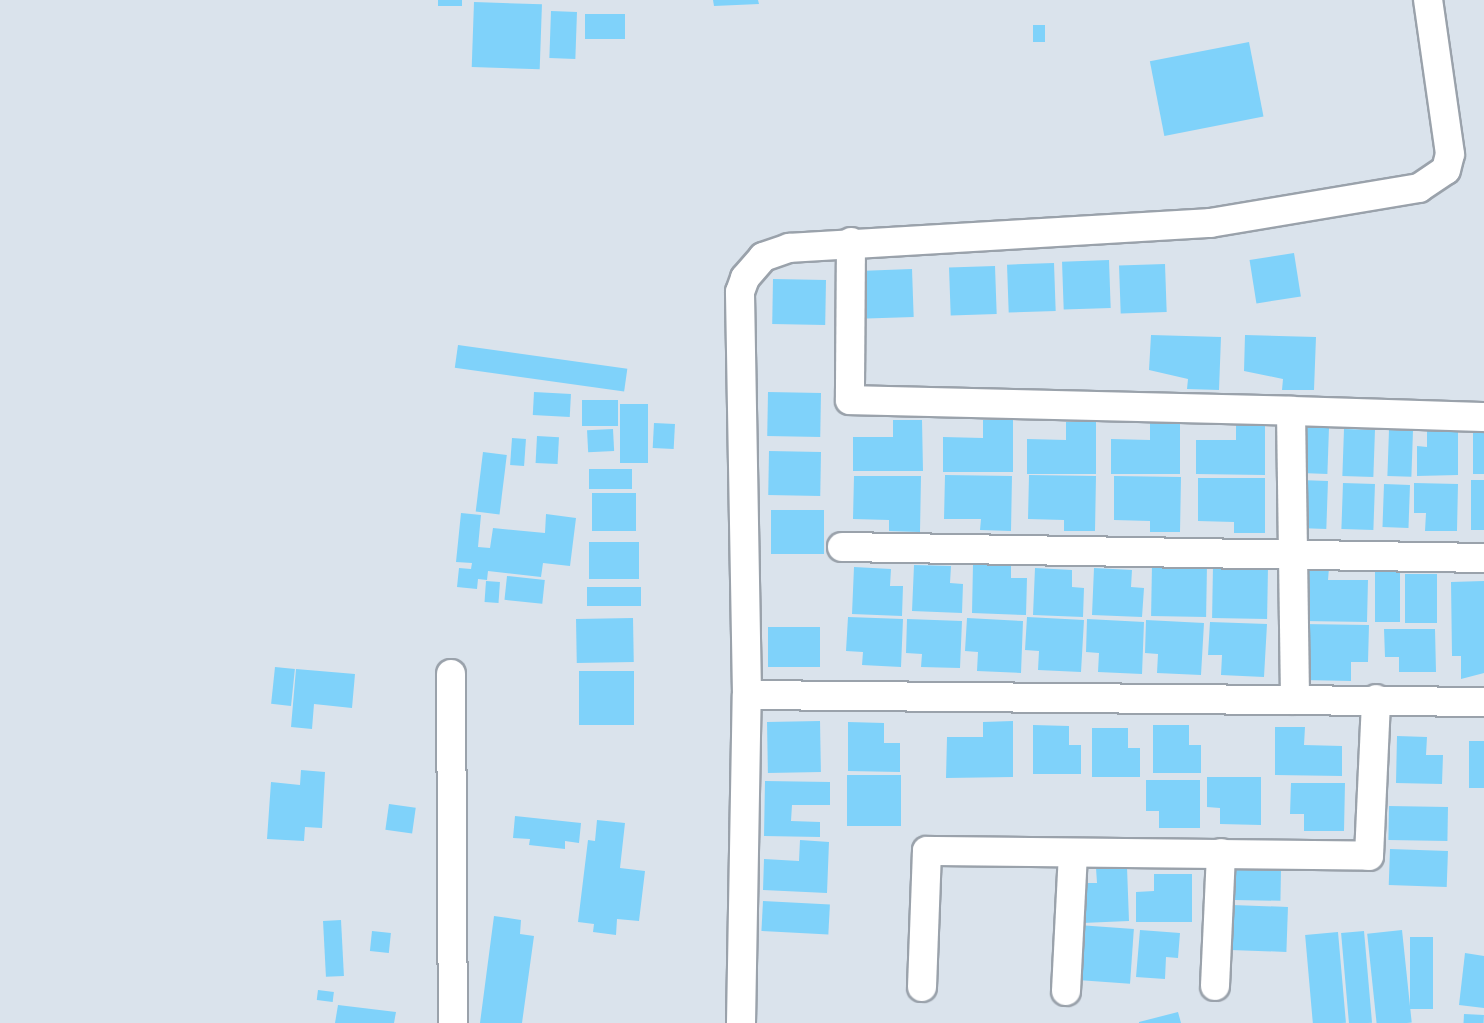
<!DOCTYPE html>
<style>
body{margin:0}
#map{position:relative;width:1484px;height:1023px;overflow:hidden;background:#dae3ec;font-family:"Public Sans",sans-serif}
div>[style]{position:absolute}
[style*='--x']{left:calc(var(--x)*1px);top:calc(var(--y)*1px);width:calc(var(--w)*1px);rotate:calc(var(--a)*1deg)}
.building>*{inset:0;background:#7fd2fa;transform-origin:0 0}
.roads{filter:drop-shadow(2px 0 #9aa2ab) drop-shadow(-2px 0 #9aa2ab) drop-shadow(0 2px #9aa2ab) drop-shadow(0 -2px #9aa2ab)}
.minor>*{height:28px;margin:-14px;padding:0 14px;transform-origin:14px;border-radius:14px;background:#fff}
span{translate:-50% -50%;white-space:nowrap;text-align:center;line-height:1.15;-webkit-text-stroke:6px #e7f0f9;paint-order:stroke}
</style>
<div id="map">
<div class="building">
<i style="left:438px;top:0;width:24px;height:6px"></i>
<i style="clip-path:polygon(713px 0,758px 0,759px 4px,714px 6px)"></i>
<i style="left:474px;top:2px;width:68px;height:65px;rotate:2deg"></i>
<i style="left:551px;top:11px;width:26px;height:47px;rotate:2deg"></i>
<i style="left:625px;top:14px;width:25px;height:40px;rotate:90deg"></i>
<i style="left:1045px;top:25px;width:17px;height:12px;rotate:90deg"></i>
<i style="left:1249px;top:42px;width:76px;height:101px;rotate:79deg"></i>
<i style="left:1294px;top:253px;width:44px;height:45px;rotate:81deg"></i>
<i style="left:1109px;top:260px;width:48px;height:47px;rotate:88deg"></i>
<i style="left:1054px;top:263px;width:48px;height:47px;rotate:88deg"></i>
<i style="left:1165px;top:264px;width:48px;height:46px;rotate:88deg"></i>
<i style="left:995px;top:266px;width:48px;height:46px;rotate:88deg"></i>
<i style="left:912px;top:269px;width:48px;height:47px;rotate:88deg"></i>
<i style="left:773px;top:279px;width:53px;height:45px;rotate:1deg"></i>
<i style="clip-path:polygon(1151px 335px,1221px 337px,1219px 390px,1187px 389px,1188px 379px,1149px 370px)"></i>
<i style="clip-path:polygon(1245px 335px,1316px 337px,1314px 390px,1282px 390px,1283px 379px,1244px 371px)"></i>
<i style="left:458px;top:345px;width:171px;height:23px;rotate:8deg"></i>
<i style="left:534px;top:392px;width:37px;height:23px;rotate:3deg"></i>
<i style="left:768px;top:392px;width:53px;height:44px;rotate:1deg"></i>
<i style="left:618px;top:400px;width:26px;height:36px;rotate:90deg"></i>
<i style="left:620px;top:404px;width:28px;height:59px"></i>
<i style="clip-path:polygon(893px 420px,922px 420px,923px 471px,853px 471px,853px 437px,893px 437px)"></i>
<i style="clip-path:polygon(983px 420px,1013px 420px,1013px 472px,943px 472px,943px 437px,983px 438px)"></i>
<i style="clip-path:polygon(1066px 422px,1096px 422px,1096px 474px,1027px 474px,1027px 439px,1066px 440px)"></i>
<i style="clip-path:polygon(1150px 422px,1180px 422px,1180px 474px,1111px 474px,1111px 439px,1150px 440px)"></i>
<i style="left:654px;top:423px;width:21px;height:25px;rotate:3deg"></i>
<i style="clip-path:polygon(1236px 423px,1265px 423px,1265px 475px,1196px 474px,1196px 440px,1236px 440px)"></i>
<i style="left:1303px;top:427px;width:26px;height:46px;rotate:2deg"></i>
<i style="left:613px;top:429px;width:22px;height:26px;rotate:87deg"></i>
<i style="left:1344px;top:429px;width:31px;height:47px;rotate:2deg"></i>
<i style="left:1389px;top:430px;width:24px;height:46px;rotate:2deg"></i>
<i style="clip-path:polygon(1427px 431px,1458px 431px,1458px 475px,1417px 476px,1417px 446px,1427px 447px)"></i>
<i style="left:1473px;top:431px;width:11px;height:43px"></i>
<i style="left:537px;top:436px;width:22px;height:27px;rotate:3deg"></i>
<i style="left:512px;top:438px;width:14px;height:27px;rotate:4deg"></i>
<i style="left:769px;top:451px;width:52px;height:44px;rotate:1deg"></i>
<i style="left:483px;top:452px;width:24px;height:60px;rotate:7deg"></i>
<i style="left:589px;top:469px;width:43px;height:20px"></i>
<i style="clip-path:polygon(945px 475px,1012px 476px,1011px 531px,980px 530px,981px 519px,944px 519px)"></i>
<i style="clip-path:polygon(1029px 475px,1096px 476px,1095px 531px,1064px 531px,1064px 520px,1028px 519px)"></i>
<i style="clip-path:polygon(854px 476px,921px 476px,920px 532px,889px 531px,889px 520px,853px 519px)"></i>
<i style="clip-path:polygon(1114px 476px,1181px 477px,1180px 532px,1150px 532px,1150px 521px,1114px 520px)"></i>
<i style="clip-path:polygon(1198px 478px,1265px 478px,1265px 533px,1234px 533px,1234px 522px,1198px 521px)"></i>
<i style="left:1300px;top:480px;width:28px;height:48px;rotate:2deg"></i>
<i style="left:1471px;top:480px;width:13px;height:50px"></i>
<i style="left:1343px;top:483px;width:32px;height:46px;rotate:2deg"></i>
<i style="clip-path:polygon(1414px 483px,1458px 484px,1457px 531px,1425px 531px,1426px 513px,1414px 513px)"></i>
<i style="left:1384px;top:484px;width:26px;height:43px;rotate:2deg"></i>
<i style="left:592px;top:493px;width:44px;height:38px"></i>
<i style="left:771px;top:510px;width:53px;height:44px"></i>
<i style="clip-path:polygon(461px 513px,481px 515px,478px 547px,490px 548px,493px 528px,545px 533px,546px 514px,576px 518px,570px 566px,543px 563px,541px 577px,488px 571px,487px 580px,478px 579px,477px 589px,457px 587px,459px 568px,471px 569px,472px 563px,456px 562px)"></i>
<i style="left:639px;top:542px;width:37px;height:50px;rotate:90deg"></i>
<i style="clip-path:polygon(973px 564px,1011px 565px,1011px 578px,1027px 578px,1026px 615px,972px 613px)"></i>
<i style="left:1152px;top:564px;width:55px;height:52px;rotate:1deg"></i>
<i style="clip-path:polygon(914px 565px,951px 566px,950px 583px,963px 584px,962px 613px,912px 611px)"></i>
<i style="left:1213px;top:566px;width:55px;height:52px;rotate:1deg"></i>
<i style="clip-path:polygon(854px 567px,891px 569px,890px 586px,903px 586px,902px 616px,852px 614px)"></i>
<i style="clip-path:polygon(1035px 568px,1072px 570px,1072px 587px,1084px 588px,1083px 617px,1033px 615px)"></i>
<i style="clip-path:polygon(1094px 568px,1132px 570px,1131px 587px,1144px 588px,1142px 617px,1092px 615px)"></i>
<i style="clip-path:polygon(1305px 568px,1329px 568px,1328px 580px,1368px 580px,1367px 622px,1304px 621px)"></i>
<i style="left:1375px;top:570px;width:25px;height:52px"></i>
<i style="left:1405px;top:574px;width:32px;height:49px"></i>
<i style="left:507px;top:576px;width:38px;height:24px;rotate:6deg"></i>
<i style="left:486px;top:581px;width:14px;height:21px;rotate:4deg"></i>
<i style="clip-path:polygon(1484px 581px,1484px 673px,1461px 679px,1461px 656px,1452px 656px,1451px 582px)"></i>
<i style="left:641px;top:587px;width:19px;height:54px;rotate:90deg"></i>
<i style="clip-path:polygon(848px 617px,903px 619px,901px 667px,862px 665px,863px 652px,846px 651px)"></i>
<i style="clip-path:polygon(1027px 617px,1084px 620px,1081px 672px,1038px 670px,1039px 651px,1025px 650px)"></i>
<i style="left:633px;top:618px;width:44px;height:57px;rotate:89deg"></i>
<i style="clip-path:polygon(967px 618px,1023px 621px,1021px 673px,977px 671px,978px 652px,965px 651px)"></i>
<i style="clip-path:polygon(907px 619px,962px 621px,960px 668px,921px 667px,922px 654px,906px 653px)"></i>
<i style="clip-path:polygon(1087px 619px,1144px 622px,1142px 674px,1098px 672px,1099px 653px,1086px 652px)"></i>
<i style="clip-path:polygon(1146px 620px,1204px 623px,1201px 675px,1157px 673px,1158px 654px,1145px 653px)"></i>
<i style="clip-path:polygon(1210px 622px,1267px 624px,1264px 677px,1221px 675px,1222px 655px,1208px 655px)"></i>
<i style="clip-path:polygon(1303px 624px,1369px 625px,1368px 662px,1351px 662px,1351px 681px,1302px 680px)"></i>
<i style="left:768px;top:627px;width:52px;height:40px"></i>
<i style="clip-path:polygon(1384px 629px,1435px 629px,1436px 672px,1399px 672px,1399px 657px,1385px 657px)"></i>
<i style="left:275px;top:667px;width:20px;height:37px;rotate:6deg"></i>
<i style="clip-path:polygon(296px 669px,355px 674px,352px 708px,314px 704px,312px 729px,291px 727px)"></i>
<i style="left:579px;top:671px;width:55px;height:54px"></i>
<i style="left:820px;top:721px;width:51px;height:53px;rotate:89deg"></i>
<i style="clip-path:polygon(1013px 721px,1013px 777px,946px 778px,947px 737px,983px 737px,983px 722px)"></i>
<i style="clip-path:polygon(848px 722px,884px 723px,884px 743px,900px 743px,900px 772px,848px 771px)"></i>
<i style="clip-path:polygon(1033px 725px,1069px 726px,1069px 745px,1081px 745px,1081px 774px,1033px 774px)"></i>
<i style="clip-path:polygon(1153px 725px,1189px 725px,1189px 745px,1201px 745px,1201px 773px,1153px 773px)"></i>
<i style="clip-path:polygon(1275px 727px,1305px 727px,1304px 745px,1342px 746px,1342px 776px,1275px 775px)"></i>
<i style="clip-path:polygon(1092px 728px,1128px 728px,1128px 748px,1140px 748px,1140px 777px,1092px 777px)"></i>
<i style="clip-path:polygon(1397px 736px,1427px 737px,1426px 755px,1443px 755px,1442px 784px,1396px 783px)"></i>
<i style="left:1469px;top:741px;width:15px;height:47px"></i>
<i style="clip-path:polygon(301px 770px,325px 772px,322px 828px,305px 827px,304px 841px,267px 839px,271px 782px,300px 785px)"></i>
<i style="left:847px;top:775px;width:54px;height:51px"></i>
<i style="clip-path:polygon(1207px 777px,1261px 777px,1261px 825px,1220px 824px,1220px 808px,1207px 807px)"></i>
<i style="clip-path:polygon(1146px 780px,1200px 780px,1200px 828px,1159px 828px,1159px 811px,1146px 811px)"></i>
<i style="clip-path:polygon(765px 781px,830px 782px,830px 805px,792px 805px,791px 821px,820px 822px,820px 837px,764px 836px)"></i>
<i style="clip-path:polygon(1291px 783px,1345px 783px,1344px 831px,1304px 831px,1304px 814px,1290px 814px)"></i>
<i style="left:389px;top:804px;width:27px;height:26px;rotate:8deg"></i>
<i style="left:1389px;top:806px;width:59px;height:34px;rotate:1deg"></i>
<i style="clip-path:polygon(515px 816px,581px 823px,579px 843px,565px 841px,565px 849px,529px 845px,530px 839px,513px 838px)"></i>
<i style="clip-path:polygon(597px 820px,625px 823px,620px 868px,645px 871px,639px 921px,617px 919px,616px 935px,593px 932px,594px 924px,578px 922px,588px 840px,595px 841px)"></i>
<i style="clip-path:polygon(800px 840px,829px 842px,827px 893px,763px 890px,764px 859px,799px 861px)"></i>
<i style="left:1390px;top:849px;width:58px;height:36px;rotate:2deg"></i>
<i style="clip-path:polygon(1127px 867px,1129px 921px,1082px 923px,1081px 883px,1097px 883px,1096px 868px)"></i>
<i style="left:1235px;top:868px;width:46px;height:32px;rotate:1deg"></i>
<i style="clip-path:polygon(1154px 874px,1192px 874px,1192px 922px,1136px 922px,1136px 892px,1154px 891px)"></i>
<i style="left:763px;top:901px;width:67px;height:30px;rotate:3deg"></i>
<i style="left:1232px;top:905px;width:56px;height:45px;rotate:2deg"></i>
<i style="clip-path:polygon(494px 916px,521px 920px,520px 934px,534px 936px,522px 1023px,480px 1023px)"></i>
<i style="left:341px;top:920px;width:56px;height:18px;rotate:87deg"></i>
<i style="left:1078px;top:925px;width:56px;height:55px;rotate:4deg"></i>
<i style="clip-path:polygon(1140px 930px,1180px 933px,1178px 958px,1166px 957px,1165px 979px,1136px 977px)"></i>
<i style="left:1402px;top:930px;width:93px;height:35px;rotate:84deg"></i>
<i style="left:372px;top:931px;width:19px;height:20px;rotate:6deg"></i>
<i style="left:1364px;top:931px;width:92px;height:23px;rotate:85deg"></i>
<i style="left:1338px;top:932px;width:91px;height:33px;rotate:85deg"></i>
<i style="left:1410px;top:937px;width:23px;height:72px"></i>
<i style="clip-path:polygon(1465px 953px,1484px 956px,1484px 1008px,1459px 1005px)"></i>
<i style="left:318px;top:990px;width:16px;height:10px;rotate:7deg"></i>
<i style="clip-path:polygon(338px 1005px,396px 1012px,394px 1023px,335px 1023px)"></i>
<i style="clip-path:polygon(1178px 1012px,1181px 1023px,1139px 1023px,1139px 1022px)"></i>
<i style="left:1464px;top:1014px;width:20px;height:9px;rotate:3deg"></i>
</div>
<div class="roads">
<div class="minor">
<i style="--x:851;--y:242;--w:158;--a:90.4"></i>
<i style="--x:850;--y:400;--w:441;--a:1.4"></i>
<i style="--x:1291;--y:411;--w:289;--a:89.2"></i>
<i style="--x:1291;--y:411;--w:193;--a:1.8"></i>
<i style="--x:842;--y:547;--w:642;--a:0.98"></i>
<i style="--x:451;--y:674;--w:349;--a:89.7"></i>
<i style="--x:747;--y:695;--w:737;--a:0.54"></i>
<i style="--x:1215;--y:986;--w:133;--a:-87.4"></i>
<i style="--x:922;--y:987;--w:136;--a:-87.9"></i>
<i style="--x:927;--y:851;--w:442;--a:0.6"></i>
<i style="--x:1369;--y:856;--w:157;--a:-87.4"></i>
<i style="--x:1066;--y:991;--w:137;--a:-87.1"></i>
<i style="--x:741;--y:1023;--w:328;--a:-89"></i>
<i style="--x:747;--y:695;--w:403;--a:-91"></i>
<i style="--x:740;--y:292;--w:15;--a:-70"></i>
<i style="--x:745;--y:278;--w:28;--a:-49"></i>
<i style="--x:763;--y:257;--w:28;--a:-19"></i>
<i style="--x:789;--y:248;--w:422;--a:-3.4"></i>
<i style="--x:1210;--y:223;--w:212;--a:-9.5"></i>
<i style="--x:1419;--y:188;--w:32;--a:-34"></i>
<i style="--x:1446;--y:170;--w:16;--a:-76"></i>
<i style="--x:1450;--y:154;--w:156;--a:-98.1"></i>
</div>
</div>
</div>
